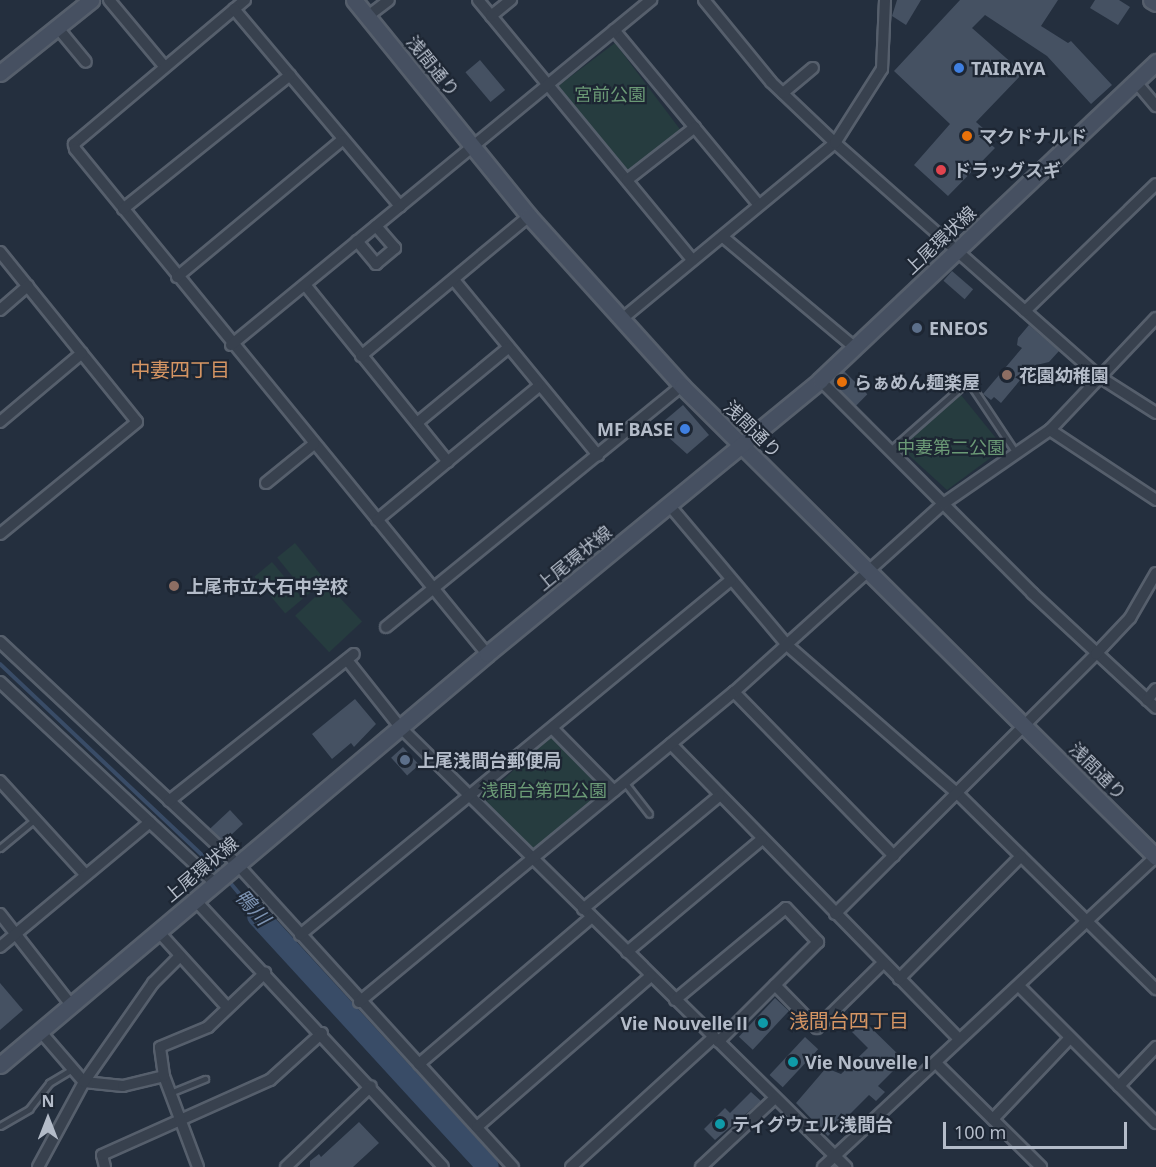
<!DOCTYPE html>
<meta charset="utf-8">
<style>
body{margin:0}
#map{position:relative;width:1156px;height:1167px;overflow:hidden;background:#242f3e;font-family:"Noto Sans","Noto Sans JP",sans-serif}
div>[style]{position:absolute}
[style*='--x']{left:calc(var(--x)*1px);top:calc(var(--y)*1px);width:calc(var(--w)*1px);rotate:calc(var(--a)*1deg)}
.green>*{inset:0;background:#263c3f;transform-origin:0 0}
.stream>*{height:4px;margin:-2px;padding:0 2px;transform-origin:2px;border-radius:2px;background:#394c67}
.river>*{height:22px;margin:-11px;padding:0 11px;transform-origin:11px;border-radius:11px;background:#394c67}
.building>*{inset:0;background:#455162;transform-origin:0 0}
.roads{filter:drop-shadow(2px 0 #565f6c) drop-shadow(-2px 0 #565f6c) drop-shadow(0 2px #565f6c) drop-shadow(0 -2px #565f6c)}
.lane>*{height:5px;margin:-2.5px;padding:0 2.5px;transform-origin:2.5px;border-radius:2.5px;background:#38414e}
.street>*{height:10px;margin:-5px;padding:0 5px;transform-origin:5px;border-radius:5px;background:#38414e}
.secondary>*{height:15px;margin:-7.5px;padding:0 7.5px;transform-origin:7.5px;border-radius:7.5px;background:#465061}
.dots>*{width:16px;height:16px;translate:-50% -50%;box-sizing:border-box;border:3px solid #1d2633;border-radius:50%}
span{translate:-50% -50%;white-space:nowrap;text-align:center;line-height:1.15;-webkit-text-stroke:4.5px #1d2633;paint-order:stroke}
.street-label{font-size:18px;color:#b4bcc9}
.poi-label{font-size:18px;color:#b4bcc9;font-weight:700}
.left{translate:0 -50%;text-align:left}
.right{translate:-100% -50%;text-align:right}
.park-label{font-size:18px;color:#6b9a76}
.neighbourhood-label{font-size:20px;color:#d59563}
.water-label{font-size:20px;color:#7c92b1;font-style:italic}
.north{position:absolute;left:18px;top:1089px;width:60px;height:60px;-webkit-text-stroke:4px #1d2633;paint-order:stroke;rotate:0deg;font-size:16px;font-weight:700;line-height:24px;text-align:center;color:#b4bcc9}
.north::after{content:'';display:block;margin:auto;width:21px;height:27px;background:#b4bcc9;clip-path:polygon(50% 0,100% 100%,50% 72%,0 100%)}
.scale{position:absolute;left:943px;top:1122px;width:184px;height:27px;box-sizing:border-box;border:3px solid #b4bcc9;border-top:0;padding-left:8px;font-size:18px;line-height:21px;white-space:nowrap;color:#b4bcc9;-webkit-text-stroke:4px #1d2633;paint-order:stroke}
</style>
<div id="map">
<div class="green">
<i style="left:615px;top:43px;width:111px;height:71px;rotate:53deg"></i>
<i style="clip-path:polygon(961px 395px,1004px 448px,947px 490px,901px 448px)"></i>
<i style="left:295px;top:543px;width:48px;height:23px;rotate:51deg"></i>
<i style="left:272px;top:562px;width:48px;height:23px;rotate:50deg"></i>
<i style="left:328px;top:585px;width:50px;height:45px;rotate:47deg"></i>
<i style="left:552px;top:733px;width:77px;height:97px;rotate:46deg"></i>
</div>
<div class="stream">
<i style="--x:0;--y:664;--w:306;--a:43.4"></i>
<i style="--x:227;--y:879;--w:48;--a:50"></i>
</div>
<div class="river">
<i style="--x:258;--y:916;--w:340;--a:47.5"></i>
</div>
<div class="building">
<i style="clip-path:polygon(897px 0,921px 0,906px 25px,892px 16px)"></i>
<i style="clip-path:polygon(960px 0,1058px 0,1041px 26px,1068px 43px,1071px 41px,1112px 85px,1091px 104px,1047px 56px,985px 15px,972px 28px,1023px 73px,976px 122px,993px 137px,988px 142px,995px 148px,948px 196px,914px 165px,950px 124px,894px 71px)"></i>
<i style="clip-path:polygon(1095px 0,1119px 0,1130px 7px,1118px 25px,1090px 8px)"></i>
<i style="left:480px;top:60px;width:39px;height:19px;rotate:50deg"></i>
<i style="left:952px;top:271px;width:28px;height:13px;rotate:41deg"></i>
<i style="clip-path:polygon(1029px 325px,1059px 351px,1049px 362px,1032px 366px,1001px 403px,994px 397px,991px 400px,983px 394px,1022px 348px,1017px 345px,1018px 338px)"></i>
<i style="left:844px;top:371px;width:33px;height:16px;rotate:45deg"></i>
<i style="clip-path:polygon(683px 405px,709px 435px,687px 454px,657px 427px)"></i>
<i style="clip-path:polygon(355px 699px,376px 724px,354px 747px,351px 743px,332px 759px,312px 734px)"></i>
<i style="left:403px;top:747px;width:24px;height:16px;rotate:48deg"></i>
<i style="left:230px;top:810px;width:19px;height:27px;rotate:47deg"></i>
<i style="clip-path:polygon(0 983px,23px 1010px,0 1030px)"></i>
<i style="left:775px;top:998px;width:19px;height:53px;rotate:43deg"></i>
<i style="clip-path:polygon(864px 1021px,904px 1060px,878px 1086px,885px 1092px,876px 1101px,869px 1095px,828px 1136px,796px 1103px,826px 1068px,841px 1074px,868px 1048px,852px 1032px)"></i>
<i style="left:805px;top:1037px;width:18px;height:52px;rotate:43deg"></i>
<i style="clip-path:polygon(751px 1092px,761px 1101px,715px 1140px,704px 1129px,725px 1108px,730px 1113px)"></i>
<i style="clip-path:polygon(359px 1122px,379px 1143px,353px 1167px,310px 1167px,310px 1161px,319px 1154px,321px 1157px)"></i>
</div>
<div class="roads">
<div class="lane">
<i style="--x:890;--y:450;--w:104;--a:-41.5"></i>
<i style="--x:968;--y:381;--w:87;--a:56.3"></i>
<i style="--x:625;--y:783;--w:39;--a:52"></i>
<i style="--x:0;--y:848;--w:45;--a:-39.6"></i>
<i style="--x:170;--y:1093;--w:38;--a:-22"></i>
<i style="--x:0;--y:1126;--w:34;--a:-30"></i>
<i style="--x:29;--y:1109;--w:33;--a:-52"></i>
<i style="--x:49;--y:1083;--w:26;--a:-31"></i>
</div>
<div class="street">
<i style="--x:109;--y:0;--w:86;--a:50.2"></i>
<i style="--x:245;--y:0;--w:224;--a:139.9"></i>
<i style="--x:74;--y:144;--w:5;--a:79"></i>
<i style="--x:75;--y:149;--w:652;--a:50.79"></i>
<i style="--x:478;--y:0;--w:337;--a:50.5"></i>
<i style="--x:704;--y:0;--w:106;--a:50.7"></i>
<i style="--x:771;--y:82;--w:88;--a:43.6"></i>
<i style="--x:835;--y:143;--w:351;--a:41.5"></i>
<i style="--x:1098;--y:376;--w:69;--a:32.5"></i>
<i style="--x:234;--y:9;--w:258;--a:49.9"></i>
<i style="--x:368;--y:16;--w:26;--a:-37"></i>
<i style="--x:491;--y:16;--w:26;--a:-39"></i>
<i style="--x:57;--y:27;--w:45;--a:50.4"></i>
<i style="--x:614;--y:30;--w:227;--a:50.4"></i>
<i style="--x:1135;--y:81;--w:33;--a:50"></i>
<i style="--x:783;--y:93;--w:39;--a:-40"></i>
<i style="--x:627;--y:180;--w:86;--a:-37.9"></i>
<i style="--x:123;--y:209;--w:214;--a:-38.7"></i>
<i style="--x:723;--y:237;--w:171;--a:40"></i>
<i style="--x:357;--y:241;--w:30;--a:50"></i>
<i style="--x:376;--y:264;--w:25;--a:-40"></i>
<i style="--x:395;--y:248;--w:29;--a:-131"></i>
<i style="--x:0;--y:252;--w:218;--a:51.1"></i>
<i style="--x:137;--y:422;--w:177;--a:140.7"></i>
<i style="--x:177;--y:277;--w:214;--a:-39.7"></i>
<i style="--x:454;--y:280;--w:227;--a:50.6"></i>
<i style="--x:306;--y:286;--w:226;--a:51.1"></i>
<i style="--x:0;--y:310;--w:37;--a:-41"></i>
<i style="--x:1025;--y:311;--w:182;--a:-44.1"></i>
<i style="--x:622;--y:319;--w:276;--a:-39.6"></i>
<i style="--x:835;--y:143;--w:88;--a:-57.6"></i>
<i style="--x:882;--y:69;--w:69;--a:-87.5"></i>
<i style="--x:231;--y:345;--w:544;--a:-39.4"></i>
<i style="--x:361;--y:356;--w:219;--a:-39.8"></i>
<i style="--x:820;--y:380;--w:301;--a:45.1"></i>
<i style="--x:1032;--y:593;--w:169;--a:42.8"></i>
<i style="--x:0;--y:422;--w:107;--a:-40.1"></i>
<i style="--x:417;--y:423;--w:118;--a:-39.5"></i>
<i style="--x:1050;--y:430;--w:127;--a:33.4"></i>
<i style="--x:266;--y:483;--w:62;--a:-39.1"></i>
<i style="--x:670;--y:506;--w:182;--a:49.9"></i>
<i style="--x:787;--y:645;--w:227;--a:41.1"></i>
<i style="--x:958;--y:794;--w:278;--a:44.6"></i>
<i style="--x:377;--y:520;--w:209;--a:-39.6"></i>
<i style="--x:386;--y:627;--w:382;--a:-39.2"></i>
<i style="--x:0;--y:642;--w:325;--a:43.1"></i>
<i style="--x:237;--y:864;--w:410;--a:47.7"></i>
<i style="--x:347;--y:660;--w:85;--a:51.7"></i>
<i style="--x:400;--y:727;--w:627;--a:44.61"></i>
<i style="--x:0;--y:682;--w:294;--a:43.1"></i>
<i style="--x:734;--y:692;--w:229;--a:45.7"></i>
<i style="--x:1147;--y:700;--w:14;--a:-51"></i>
<i style="--x:553;--y:729;--w:87;--a:45.5"></i>
<i style="--x:671;--y:744;--w:412;--a:45.7"></i>
<i style="--x:0;--y:781;--w:126;--a:47.6"></i>
<i style="--x:169;--y:801;--w:236;--a:-38.5"></i>
<i style="--x:195;--y:900;--w:364;--a:47.1"></i>
<i style="--x:583;--y:909;--w:177;--a:-39.7"></i>
<i style="--x:0;--y:914;--w:115;--a:52"></i>
<i style="--x:835;--y:914;--w:368;--a:-44.9"></i>
<i style="--x:1096;--y:654;--w:50;--a:-46.6"></i>
<i style="--x:1130;--y:618;--w:52;--a:-60"></i>
<i style="--x:158;--y:931;--w:103;--a:47.8"></i>
<i style="--x:300;--y:935;--w:558;--a:-39.48"></i>
<i style="--x:0;--y:947;--w:195;--a:-39.8"></i>
<i style="--x:627;--y:952;--w:176;--a:-39.9"></i>
<i style="--x:899;--y:979;--w:173;--a:-45.2"></i>
<i style="--x:775;--y:985;--w:60;--a:45.7"></i>
<i style="--x:817;--y:1028;--w:93;--a:-44.6"></i>
<i style="--x:1019;--y:986;--w:194;--a:45"></i>
<i style="--x:675;--y:1000;--w:144;--a:-39.7"></i>
<i style="--x:786;--y:908;--w:47;--a:46.7"></i>
<i style="--x:818;--y:942;--w:141;--a:135"></i>
<i style="--x:359;--y:1002;--w:487;--a:-39.6"></i>
<i style="--x:734;--y:692;--w:281;--a:-42"></i>
<i style="--x:943;--y:504;--w:130;--a:-34.7"></i>
<i style="--x:1050;--y:430;--w:154;--a:-46.6"></i>
<i style="--x:40;--y:1031;--w:67;--a:49.2"></i>
<i style="--x:84;--y:1082;--w:39;--a:6"></i>
<i style="--x:123;--y:1086;--w:42;--a:-13.7"></i>
<i style="--x:936;--y:1063;--w:148;--a:44.7"></i>
<i style="--x:419;--y:1064;--w:227;--a:-40.4"></i>
<i style="--x:1119;--y:1086;--w:54;--a:-46.5"></i>
<i style="--x:993;--y:1119;--w:112;--a:-46.5"></i>
<i style="--x:477;--y:1127;--w:230;--a:-41"></i>
<i style="--x:38;--y:1167;--w:97;--a:-61.6"></i>
<i style="--x:84;--y:1082;--w:121;--a:-55.1"></i>
<i style="--x:153;--y:983;--w:38;--a:-45"></i>
<i style="--x:105;--y:1167;--w:12;--a:-104"></i>
<i style="--x:102;--y:1155;--w:184;--a:-24.1"></i>
<i style="--x:270;--y:1080;--w:70;--a:-42.1"></i>
<i style="--x:198;--y:1167;--w:97;--a:-110.5"></i>
<i style="--x:164;--y:1076;--w:29;--a:-98"></i>
<i style="--x:160;--y:1047;--w:52;--a:-22.6"></i>
<i style="--x:208;--y:1027;--w:79;--a:-43.5"></i>
<i style="--x:286;--y:1167;--w:117;--a:-43.6"></i>
<i style="--x:571;--y:1167;--w:192;--a:-42.3"></i>
<i style="--x:701;--y:1167;--w:101;--a:-43"></i>
<i style="--x:823;--y:1167;--w:455;--a:-43"></i>
</div>
<div class="secondary">
<i style="--x:354;--y:0;--w:278;--a:51"></i>
<i style="--x:529;--y:216;--w:229;--a:48"></i>
<i style="--x:682;--y:386;--w:668;--a:44.82"></i>
<i style="--x:1151;--y:0;--w:6;--a:31"></i>
<i style="--x:0;--y:73;--w:117;--a:-38.7"></i>
<i style="--x:0;--y:1065;--w:637;--a:-40.16"></i>
<i style="--x:487;--y:654;--w:431;--a:-39.4"></i>
<i style="--x:820;--y:380;--w:463;--a:-43.4"></i>
</div>
</div>
<div class="dots">
<i style="left:959px;top:68px;background:#3f7fe0"></i>
<i style="left:967px;top:136px;background:#e8710a"></i>
<i style="left:941px;top:170px;background:#e0444e"></i>
<i style="left:917px;top:328px;background:#5c6f8a"></i>
<i style="left:1007px;top:375px;background:#8d6e63"></i>
<i style="left:842px;top:382px;background:#e8710a"></i>
<i style="left:685px;top:429px;background:#3f7fe0"></i>
<i style="left:174px;top:586px;background:#8d6e63"></i>
<i style="left:405px;top:760px;background:#5c6f8a"></i>
<i style="left:763px;top:1023px;background:#0f9aa8"></i>
<i style="left:793px;top:1062px;background:#0f9aa8"></i>
<i style="left:720px;top:1124px;background:#0f9aa8"></i>
</div>
<div class="street-label">
<span style="left:433px;top:66px;rotate:51deg">浅間通り</span>
<span style="left:940px;top:240px;rotate:-43deg">上尾環状線</span>
<span style="left:753px;top:429px;rotate:45deg">浅間通り</span>
<span style="left:574px;top:558px;rotate:-39deg">上尾環状線</span>
<span style="left:1098px;top:771px;rotate:45deg">浅間通り</span>
<span style="left:201px;top:869px;rotate:-40deg">上尾環状線</span>
</div>
<div class="poi-label">
<span class="left" style="left:971px;top:68px">TAIRAYA</span>
<span class="left" style="left:979px;top:136px">マクドナルド</span>
<span class="left" style="left:953px;top:170px">ドラッグスギ</span>
<span class="left" style="left:929px;top:328px">ENEOS</span>
<span class="left" style="left:1019px;top:375px">花園幼稚園</span>
<span class="left" style="left:854px;top:382px">らぁめん麺楽屋</span>
<span class="right" style="left:673px;top:429px">MF BASE</span>
<span class="left" style="left:186px;top:586px">上尾市立大石中学校</span>
<span class="left" style="left:417px;top:760px">上尾浅間台郵便局</span>
<span class="right" style="left:751px;top:1023px">Vie NouvelleⅡ</span>
<span class="left" style="left:805px;top:1062px">Vie NouvelleⅠ</span>
<span class="left" style="left:732px;top:1124px">ティグウェル浅間台</span>
</div>
<div class="park-label">
<span style="left:610px;top:94px">宮前公園</span>
<span style="left:951px;top:447px">中妻第二公園</span>
<span style="left:544px;top:790px">浅間台第四公園</span>
</div>
<div class="neighbourhood-label">
<span style="left:180px;top:369px">中妻四丁目</span>
<span style="left:849px;top:1020px">浅間台四丁目</span>
</div>
<div class="water-label">
<span style="left:253px;top:907px;rotate:48deg">鴨川</span>
</div>
<div class="north">N</div>
<div class="scale">100 m</div>
</div>
